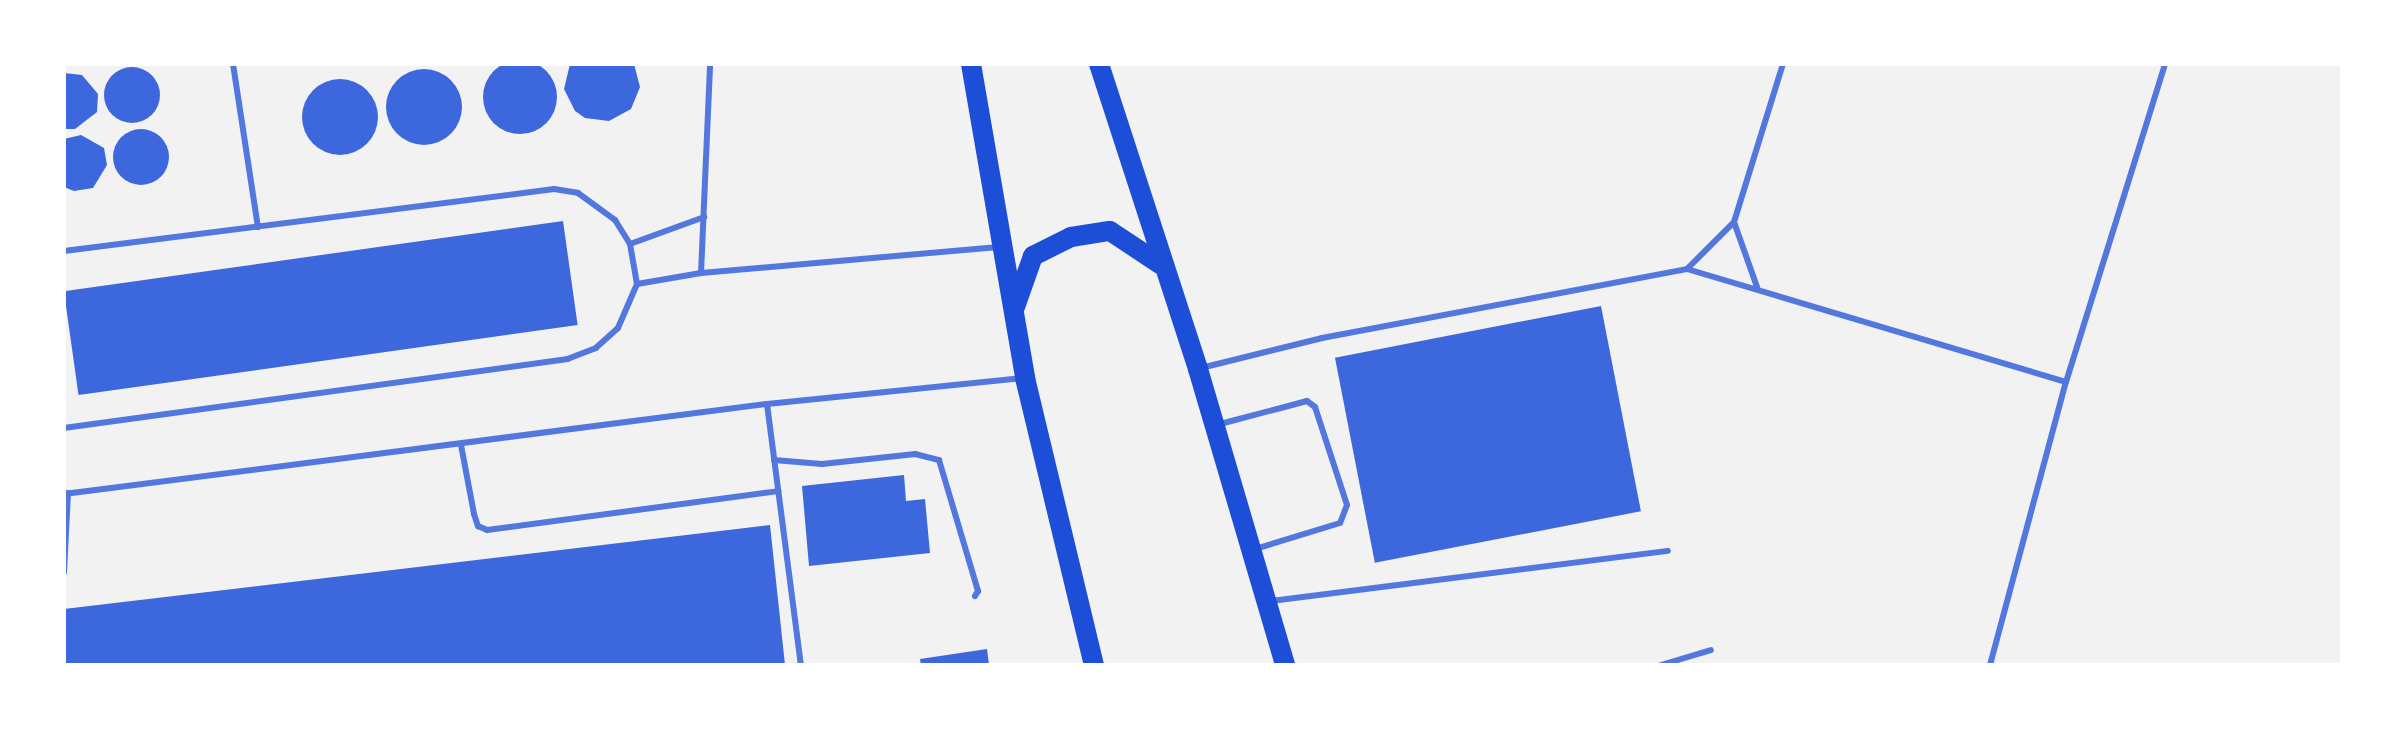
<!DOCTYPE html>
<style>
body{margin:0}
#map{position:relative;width:2406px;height:729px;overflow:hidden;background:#f2f2f2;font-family:Karla,sans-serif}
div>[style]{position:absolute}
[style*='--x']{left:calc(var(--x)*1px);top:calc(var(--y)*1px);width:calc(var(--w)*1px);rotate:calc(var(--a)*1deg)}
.building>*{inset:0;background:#3d67dc;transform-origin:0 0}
.round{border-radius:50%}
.service>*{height:6px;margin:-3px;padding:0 3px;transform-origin:3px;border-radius:3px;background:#5277de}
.primary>*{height:20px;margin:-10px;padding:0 10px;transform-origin:10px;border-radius:10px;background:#1d4ed8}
span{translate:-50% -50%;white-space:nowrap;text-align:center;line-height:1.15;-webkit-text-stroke:6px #fff;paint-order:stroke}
.frame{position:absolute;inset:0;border:66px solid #fff;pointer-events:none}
</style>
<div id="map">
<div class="building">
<i class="round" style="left:483px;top:60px;width:74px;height:74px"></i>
<i style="clip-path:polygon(570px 64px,634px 64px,640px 87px,631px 109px,609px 121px,585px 118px,575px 111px,564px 89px)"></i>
<i class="round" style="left:104px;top:67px;width:56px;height:56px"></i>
<i class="round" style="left:386px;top:69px;width:76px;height:76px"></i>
<i style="clip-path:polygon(64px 73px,82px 75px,98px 94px,97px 112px,75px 129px,64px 129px)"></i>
<i class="round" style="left:302px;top:79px;width:76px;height:76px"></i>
<i class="round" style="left:113px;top:129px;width:56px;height:56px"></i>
<i style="clip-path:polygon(81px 135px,104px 148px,107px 165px,93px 188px,74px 191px,64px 187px,64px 139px)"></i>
<i style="left:563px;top:221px;width:105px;height:504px;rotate:82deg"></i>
<i style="left:1601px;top:306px;width:209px;height:271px;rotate:79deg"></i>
<i style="clip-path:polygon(904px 475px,906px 501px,925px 499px,930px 553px,809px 566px,802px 486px)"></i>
<i style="clip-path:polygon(770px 525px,785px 665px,64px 665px,64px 609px)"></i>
<i style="clip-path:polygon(987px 649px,989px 665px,921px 665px,920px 659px)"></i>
</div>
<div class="service">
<i style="--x:233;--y:64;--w:165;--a:81.3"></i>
<i style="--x:1734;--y:222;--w:69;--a:70.5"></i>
<i style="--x:630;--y:244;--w:79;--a:-20"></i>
<i style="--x:64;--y:251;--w:494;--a:-7.2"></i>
<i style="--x:554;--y:189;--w:24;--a:9"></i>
<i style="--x:578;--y:193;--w:46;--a:36.1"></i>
<i style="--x:615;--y:220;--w:28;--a:58"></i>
<i style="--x:630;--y:244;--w:41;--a:80.1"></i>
<i style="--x:637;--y:284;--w:48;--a:113.4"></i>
<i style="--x:618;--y:328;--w:30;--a:138"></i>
<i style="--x:596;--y:348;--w:30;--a:159"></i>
<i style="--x:568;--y:359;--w:509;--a:172.2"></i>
<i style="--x:1687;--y:269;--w:66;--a:-45"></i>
<i style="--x:1734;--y:222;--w:165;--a:-72.8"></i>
<i style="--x:701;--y:273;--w:209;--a:-87.5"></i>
<i style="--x:637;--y:284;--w:65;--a:-9.8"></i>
<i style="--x:701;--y:273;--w:299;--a:-5"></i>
<i style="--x:1201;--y:368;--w:125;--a:-13.9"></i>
<i style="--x:1322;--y:338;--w:371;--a:-10.7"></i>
<i style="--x:1687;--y:269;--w:395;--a:16.6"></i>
<i style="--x:767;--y:404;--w:263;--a:82.6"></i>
<i style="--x:1220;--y:424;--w:90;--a:-14.8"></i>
<i style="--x:1307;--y:401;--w:10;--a:37"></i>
<i style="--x:1315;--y:407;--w:103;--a:71.9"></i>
<i style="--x:1347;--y:505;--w:19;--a:111"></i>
<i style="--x:1340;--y:523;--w:89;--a:163"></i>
<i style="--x:461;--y:445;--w:70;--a:79.3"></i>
<i style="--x:474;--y:514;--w:13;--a:72"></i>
<i style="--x:478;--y:526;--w:10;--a:24"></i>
<i style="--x:487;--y:530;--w:294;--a:-7.6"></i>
<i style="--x:774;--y:460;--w:48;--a:4.8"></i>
<i style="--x:822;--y:464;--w:94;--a:-6.1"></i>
<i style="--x:915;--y:454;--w:25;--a:14"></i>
<i style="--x:939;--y:460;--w:137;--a:73.4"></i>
<i style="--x:978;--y:591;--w:6;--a:121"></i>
<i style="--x:64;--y:494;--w:709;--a:-7.3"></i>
<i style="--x:767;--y:404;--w:255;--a:-5.8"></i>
<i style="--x:64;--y:572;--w:79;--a:-87.1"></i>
<i style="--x:1271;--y:601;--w:400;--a:-7.2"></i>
<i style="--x:1661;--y:665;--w:52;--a:-16.7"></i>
<i style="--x:1990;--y:665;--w:293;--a:-75"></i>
<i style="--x:2066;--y:382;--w:333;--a:-72.7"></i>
</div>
<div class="primary">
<i style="--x:971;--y:64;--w:319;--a:80.2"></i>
<i style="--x:1025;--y:378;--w:295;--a:76.5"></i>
<i style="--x:1099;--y:64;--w:321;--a:72"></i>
<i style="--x:1198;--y:369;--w:309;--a:73.6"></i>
<i style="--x:1015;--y:307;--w:54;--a:-70.6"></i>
<i style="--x:1033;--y:256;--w:42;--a:-26.6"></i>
<i style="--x:1071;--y:237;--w:39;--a:-9"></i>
<i style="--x:1110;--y:231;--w:60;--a:33.4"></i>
</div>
<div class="frame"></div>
</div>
